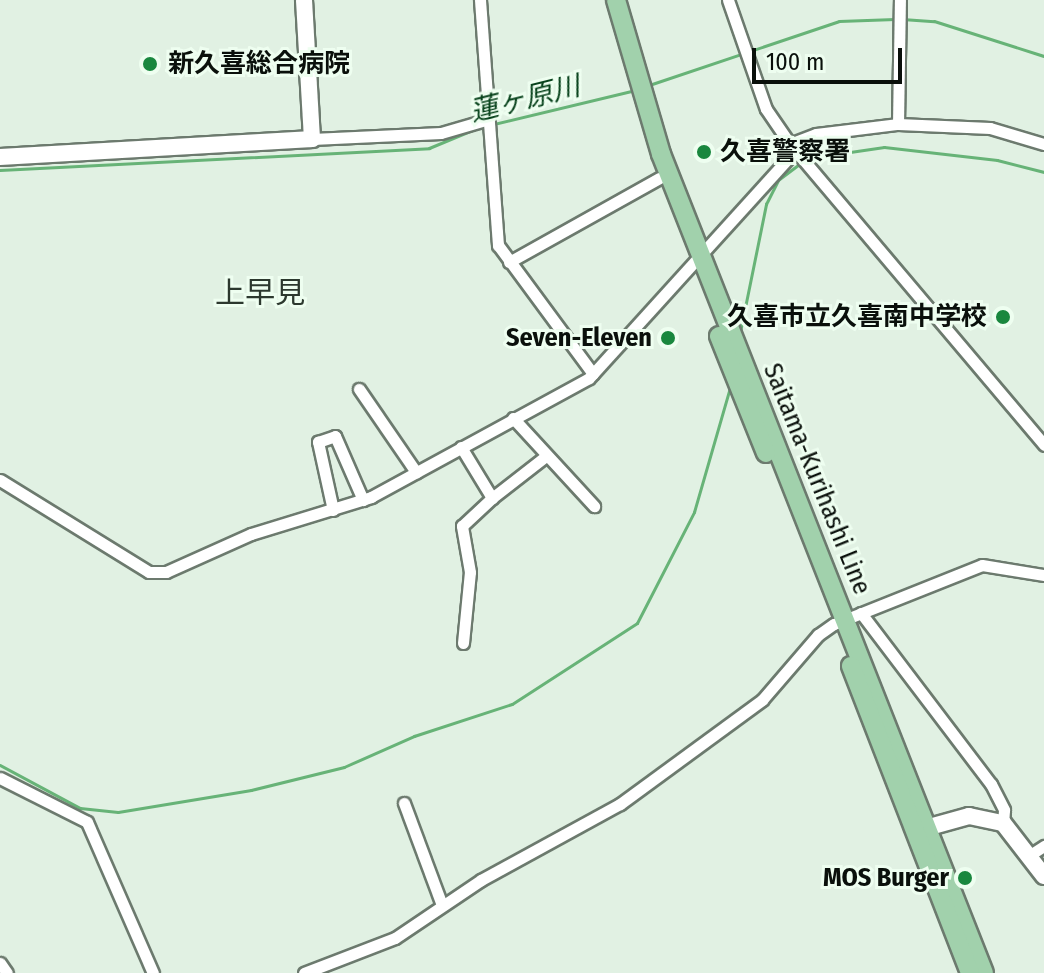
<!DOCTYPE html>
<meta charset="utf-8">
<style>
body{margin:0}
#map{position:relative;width:1044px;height:973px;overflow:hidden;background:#e1f1e3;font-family:"Fira Sans Condensed","Noto Sans JP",sans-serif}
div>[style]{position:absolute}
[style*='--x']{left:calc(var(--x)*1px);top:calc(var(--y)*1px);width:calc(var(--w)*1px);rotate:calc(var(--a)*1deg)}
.stream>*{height:3px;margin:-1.5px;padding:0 1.5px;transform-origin:1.5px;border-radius:1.5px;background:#67b377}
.roads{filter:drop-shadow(2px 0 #6c7a6e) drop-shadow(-2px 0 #6c7a6e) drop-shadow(0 2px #6c7a6e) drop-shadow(0 -2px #6c7a6e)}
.street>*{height:11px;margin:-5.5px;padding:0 5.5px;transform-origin:5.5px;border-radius:5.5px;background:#fff}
.secondary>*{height:16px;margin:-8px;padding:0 8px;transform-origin:8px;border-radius:8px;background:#fff}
.primary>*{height:18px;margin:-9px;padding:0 9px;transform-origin:9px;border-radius:9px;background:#a1d1ac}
.dots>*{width:22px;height:22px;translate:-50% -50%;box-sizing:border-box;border:4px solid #eefef0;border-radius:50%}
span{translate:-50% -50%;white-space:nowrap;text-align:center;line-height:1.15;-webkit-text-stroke:6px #eefef0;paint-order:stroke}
.poi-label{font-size:26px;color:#0a100b;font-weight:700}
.left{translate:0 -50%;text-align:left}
.right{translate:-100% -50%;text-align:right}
.street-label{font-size:26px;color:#0a100b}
.water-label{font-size:28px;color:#07421b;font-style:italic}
.quarter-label{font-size:30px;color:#2c382e}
.scale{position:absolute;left:752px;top:48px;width:150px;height:36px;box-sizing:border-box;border:4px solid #0a100b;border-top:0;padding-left:10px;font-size:24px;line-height:28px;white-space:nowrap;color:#0a100b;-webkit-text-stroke:6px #eefef0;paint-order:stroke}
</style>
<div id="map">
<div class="stream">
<i style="--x:902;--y:19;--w:32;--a:4"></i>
<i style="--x:934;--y:21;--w:115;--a:17.7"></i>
<i style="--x:649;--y:85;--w:200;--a:-18.6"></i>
<i style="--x:839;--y:21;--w:56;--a:-2"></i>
<i style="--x:809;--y:158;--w:76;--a:-8.3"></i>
<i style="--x:884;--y:147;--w:114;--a:6.6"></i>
<i style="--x:997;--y:160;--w:49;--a:14.3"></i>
<i style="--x:0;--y:170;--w:430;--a:-2.9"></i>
<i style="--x:429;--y:148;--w:52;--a:-22.6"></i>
<i style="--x:477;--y:128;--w:163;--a:-13.5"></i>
<i style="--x:740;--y:332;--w:131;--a:-78.5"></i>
<i style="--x:766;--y:204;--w:27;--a:-63"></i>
<i style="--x:778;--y:180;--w:30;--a:-37"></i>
<i style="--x:0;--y:765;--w:91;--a:28.3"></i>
<i style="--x:80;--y:808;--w:38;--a:6"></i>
<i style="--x:118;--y:812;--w:135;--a:-9.4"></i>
<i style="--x:251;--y:790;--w:96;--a:-13.9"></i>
<i style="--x:344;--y:767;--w:77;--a:-23.9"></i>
<i style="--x:414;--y:736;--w:103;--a:-18.1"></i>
<i style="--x:512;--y:704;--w:149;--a:-32.9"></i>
<i style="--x:637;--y:623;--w:125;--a:-62.8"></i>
<i style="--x:694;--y:512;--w:130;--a:-73.9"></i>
</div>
<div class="roads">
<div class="street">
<i style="--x:480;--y:0;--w:246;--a:85.8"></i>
<i style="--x:498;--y:245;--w:160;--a:53.6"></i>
<i style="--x:728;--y:0;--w:115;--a:70.8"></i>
<i style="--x:766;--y:109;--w:42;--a:55.6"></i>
<i style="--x:790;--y:144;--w:394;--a:49.8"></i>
<i style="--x:898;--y:124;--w:124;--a:-89.1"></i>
<i style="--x:312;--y:139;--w:129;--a:-2.7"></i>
<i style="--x:441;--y:133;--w:50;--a:-16.3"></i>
<i style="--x:790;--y:144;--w:28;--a:-21"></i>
<i style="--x:816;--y:134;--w:83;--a:-7"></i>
<i style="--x:898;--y:124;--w:92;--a:2.5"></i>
<i style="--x:990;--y:128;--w:56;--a:16.5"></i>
<i style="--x:509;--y:262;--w:172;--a:-29.2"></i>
<i style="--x:359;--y:389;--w:101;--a:55.5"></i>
<i style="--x:513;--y:418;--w:120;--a:47.4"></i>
<i style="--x:461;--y:447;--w:60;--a:58.7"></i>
<i style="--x:492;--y:498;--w:68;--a:-37.9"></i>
<i style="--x:0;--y:480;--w:175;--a:31.7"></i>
<i style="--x:149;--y:572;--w:17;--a:0"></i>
<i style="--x:166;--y:572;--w:93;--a:-24.1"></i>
<i style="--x:251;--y:534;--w:126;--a:-17.1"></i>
<i style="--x:371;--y:497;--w:248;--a:-28.6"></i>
<i style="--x:589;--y:378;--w:308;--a:-47.8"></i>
<i style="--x:333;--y:510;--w:70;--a:-102.4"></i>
<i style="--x:318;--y:442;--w:18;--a:-19"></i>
<i style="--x:335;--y:436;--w:70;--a:66.4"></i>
<i style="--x:861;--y:613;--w:215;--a:52.8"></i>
<i style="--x:991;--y:784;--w:29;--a:63"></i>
<i style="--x:1004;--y:810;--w:13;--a:94"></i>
<i style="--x:463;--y:643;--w:71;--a:-84.4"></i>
<i style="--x:470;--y:572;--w:47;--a:-99.9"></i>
<i style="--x:462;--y:526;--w:41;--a:-43"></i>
<i style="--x:0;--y:778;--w:97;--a:26.8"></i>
<i style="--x:87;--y:822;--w:165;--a:66.4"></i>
<i style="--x:404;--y:803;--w:109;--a:69.6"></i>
<i style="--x:1030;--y:855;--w:17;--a:-33"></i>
<i style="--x:0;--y:963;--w:12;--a:55"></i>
<i style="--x:304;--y:973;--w:97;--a:-21"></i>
<i style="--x:395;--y:938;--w:104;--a:-34"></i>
<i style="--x:481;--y:880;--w:158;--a:-28.7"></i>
<i style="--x:620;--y:804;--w:176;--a:-36.2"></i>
<i style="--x:762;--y:700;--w:86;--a:-49.3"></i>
<i style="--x:818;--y:635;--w:19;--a:-35"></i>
<i style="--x:834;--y:624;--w:159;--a:-21.7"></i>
<i style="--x:982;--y:565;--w:63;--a:9.2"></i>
</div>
<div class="secondary">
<i style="--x:0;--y:157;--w:313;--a:-3.3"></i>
<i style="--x:312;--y:139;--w:139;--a:-93.3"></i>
<i style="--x:915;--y:831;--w:56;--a:-15.5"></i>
<i style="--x:969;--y:816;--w:35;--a:12"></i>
<i style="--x:1003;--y:823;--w:67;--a:52.3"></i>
</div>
<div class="primary">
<i style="--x:616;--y:0;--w:160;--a:73.7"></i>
<i style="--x:661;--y:154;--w:880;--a:68.48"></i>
<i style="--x:719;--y:336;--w:126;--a:68.1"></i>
<i style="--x:851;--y:666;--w:329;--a:68.8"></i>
</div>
</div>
<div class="dots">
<i style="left:150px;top:64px;background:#19873e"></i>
<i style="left:704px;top:152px;background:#19873e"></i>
<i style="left:1003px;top:317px;background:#19873e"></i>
<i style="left:668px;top:338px;background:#19873e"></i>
<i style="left:965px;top:878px;background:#19873e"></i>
</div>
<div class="poi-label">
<span class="left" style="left:168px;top:64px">新久喜総合病院</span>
<span class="left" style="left:720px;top:152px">久喜警察署</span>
<span class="right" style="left:987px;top:317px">久喜市立久喜南中学校</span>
<span class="right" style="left:652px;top:338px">Seven-Eleven</span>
<span class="right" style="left:949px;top:878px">MOS Burger</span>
</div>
<div class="street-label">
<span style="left:817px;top:479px;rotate:68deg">Saitama-Kurihashi Line</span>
</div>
<div class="water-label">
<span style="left:525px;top:99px;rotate:-14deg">蓮ヶ原川</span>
</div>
<div class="quarter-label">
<span style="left:260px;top:293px">上早見</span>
</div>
<div class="scale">100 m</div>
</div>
